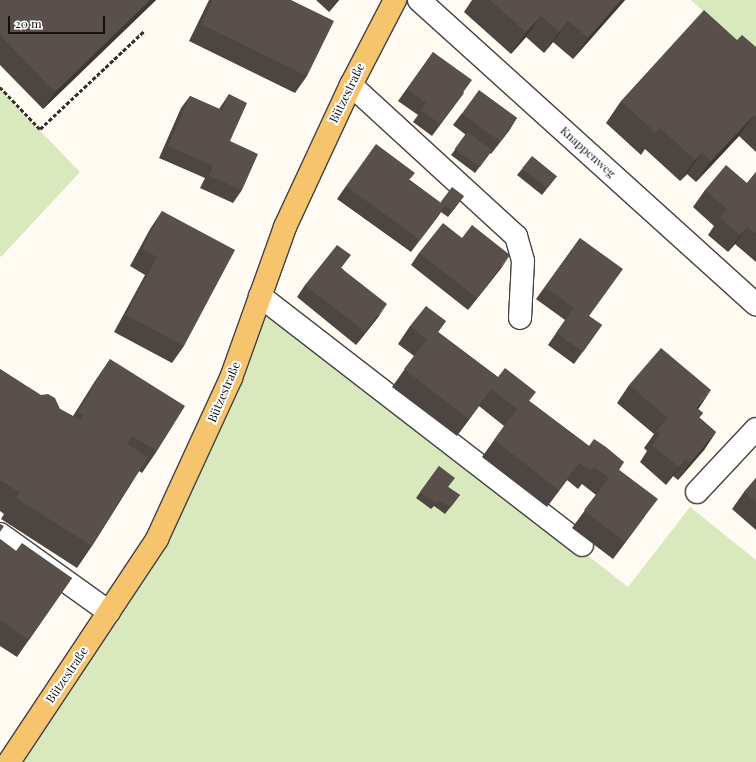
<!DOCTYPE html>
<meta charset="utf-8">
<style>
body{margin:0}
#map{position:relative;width:756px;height:762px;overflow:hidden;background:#fffbf3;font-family:"Playfair Display",serif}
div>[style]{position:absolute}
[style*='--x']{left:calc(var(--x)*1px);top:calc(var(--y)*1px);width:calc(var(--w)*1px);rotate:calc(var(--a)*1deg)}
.green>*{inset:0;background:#d9e9bd}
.path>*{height:2.5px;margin-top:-1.25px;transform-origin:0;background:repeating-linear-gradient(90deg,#323232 0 4px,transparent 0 6px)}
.roads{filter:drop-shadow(1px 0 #434343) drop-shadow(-1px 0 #434343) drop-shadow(0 1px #434343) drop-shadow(0 -1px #434343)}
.minor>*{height:22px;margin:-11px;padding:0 11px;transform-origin:11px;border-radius:11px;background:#fff}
.major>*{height:22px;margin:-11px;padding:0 11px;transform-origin:11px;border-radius:11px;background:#f5c46d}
.wall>*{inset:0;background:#4d4541}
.shaded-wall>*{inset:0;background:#3e3835}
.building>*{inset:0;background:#59504c;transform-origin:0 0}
span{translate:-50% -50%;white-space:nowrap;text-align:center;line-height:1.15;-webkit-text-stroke:4px #fff;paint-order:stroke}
.street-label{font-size:12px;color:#101010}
.scale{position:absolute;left:8px;top:16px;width:97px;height:18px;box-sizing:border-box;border:2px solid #101010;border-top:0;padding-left:5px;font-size:12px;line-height:14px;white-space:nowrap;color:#101010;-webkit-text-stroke:3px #fff;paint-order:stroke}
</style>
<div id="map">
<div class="green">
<i style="clip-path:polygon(691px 0,756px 0,756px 60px)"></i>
<i style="clip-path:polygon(0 89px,80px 172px,1px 257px,0 256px)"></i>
<i style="clip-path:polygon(262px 300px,628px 587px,690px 507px,756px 560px,756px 762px,12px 762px,158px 540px)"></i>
</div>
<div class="path">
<i style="--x:0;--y:87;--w:58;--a:46.4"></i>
<i style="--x:40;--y:129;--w:143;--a:-43.3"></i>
</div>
<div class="roads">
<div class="minor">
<i style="--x:419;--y:0;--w:454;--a:42.1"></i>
<i style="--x:351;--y:85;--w:224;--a:42.5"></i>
<i style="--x:516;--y:236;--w:26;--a:74"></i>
<i style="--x:523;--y:261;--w:57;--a:93"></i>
<i style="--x:260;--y:296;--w:407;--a:37.7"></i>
<i style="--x:697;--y:492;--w:86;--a:-46.9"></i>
<i style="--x:0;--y:534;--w:134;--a:35.6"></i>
</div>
<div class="major">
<i style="--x:9;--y:762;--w:268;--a:-56.4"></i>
<i style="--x:157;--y:539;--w:177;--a:-65.3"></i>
<i style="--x:231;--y:378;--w:160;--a:-70.3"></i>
<i style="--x:285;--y:227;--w:157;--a:-65.1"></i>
<i style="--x:351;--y:85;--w:96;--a:-62.6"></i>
</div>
</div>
<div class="wall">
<i style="clip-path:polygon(0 0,156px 0,43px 109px,0 65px)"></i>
<i style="clip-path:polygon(209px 0,291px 0,307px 76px,295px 93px,189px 41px)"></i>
<i style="clip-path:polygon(316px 0,339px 0,329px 12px)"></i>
<i style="clip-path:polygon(472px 0,625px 0,573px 59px,553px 42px,544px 53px,526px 37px,511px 54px,464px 12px)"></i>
<i style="clip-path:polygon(737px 40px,756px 47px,756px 152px,739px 136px,696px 182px,687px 174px,680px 181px,645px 149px,641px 155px,606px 123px,621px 101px)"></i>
<i style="clip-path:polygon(433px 52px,464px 93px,432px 136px,413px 122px,418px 115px,398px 101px)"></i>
<i style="clip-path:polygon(229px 94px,230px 141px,242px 190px,233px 203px,200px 188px,205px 178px,159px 158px,181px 108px,190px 96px,219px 109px)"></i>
<i style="clip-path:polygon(462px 113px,517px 118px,491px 154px,490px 153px,475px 173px,451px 155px,466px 135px,453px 125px)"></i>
<i style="clip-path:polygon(522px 169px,557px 176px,542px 195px,517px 175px)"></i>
<i style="clip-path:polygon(756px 172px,756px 262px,735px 244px,728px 252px,708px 235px,714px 226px,693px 207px,705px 190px,747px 183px)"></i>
<i style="clip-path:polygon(410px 180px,441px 203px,464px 196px,448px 217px,441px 212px,411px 252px,337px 199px,346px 186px)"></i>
<i style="clip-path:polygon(162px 211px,184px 346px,172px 363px,114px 332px,145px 275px,130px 266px,150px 229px)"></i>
<i style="clip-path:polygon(580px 238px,589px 316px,602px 325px,574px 364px,548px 345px,565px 320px,536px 299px)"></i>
<i style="clip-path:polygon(419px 253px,502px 267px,468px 310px,411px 265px)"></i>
<i style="clip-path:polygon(342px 268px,379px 316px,356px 345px,297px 297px,305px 285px)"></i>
<i style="clip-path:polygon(446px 321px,438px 332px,589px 446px,624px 462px,619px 470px,645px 516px,613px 559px,572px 528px,596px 495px,582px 484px,578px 489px,567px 480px,547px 507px,482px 457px,504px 426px,479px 406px,457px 436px,392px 387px,414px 356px,398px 344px,410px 326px)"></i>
<i style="clip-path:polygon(110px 359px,157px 451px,142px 473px,139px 471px,92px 546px,77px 568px,1px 519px,4px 514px,0 511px,0 369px,60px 409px,73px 416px,95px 381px)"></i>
<i style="clip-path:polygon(629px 385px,698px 409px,703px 413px,699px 418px,716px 432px,704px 450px,678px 480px,673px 476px,666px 485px,640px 462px,647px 451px,644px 448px,654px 434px,617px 403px)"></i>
<i style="clip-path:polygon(439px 466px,448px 487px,460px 495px,445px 514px,434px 506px,431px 509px,416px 498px)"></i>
<i style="clip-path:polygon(756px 478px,756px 530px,732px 509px,744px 492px)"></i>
<i style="clip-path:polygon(0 539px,16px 551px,72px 578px,17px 657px,0 646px)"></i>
</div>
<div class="shaded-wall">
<i style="clip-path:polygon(150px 0,156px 0,43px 109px,55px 92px)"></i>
<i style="clip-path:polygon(337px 0,339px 0,329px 12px)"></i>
<i style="clip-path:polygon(621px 0,625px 0,573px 59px,588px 38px)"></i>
<i style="clip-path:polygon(541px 16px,526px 37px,511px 54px,526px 32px)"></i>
<i style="clip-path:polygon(568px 21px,553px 42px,544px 53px,559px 32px)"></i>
<i style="clip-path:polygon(754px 115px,739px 136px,696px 182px,711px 161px)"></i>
<i style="clip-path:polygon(517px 118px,509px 131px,491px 154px,500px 141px)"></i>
<i style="clip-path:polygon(702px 152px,687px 174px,680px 181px,695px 160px)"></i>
<i style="clip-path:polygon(445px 206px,437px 218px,411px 252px,420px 240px)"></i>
<i style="clip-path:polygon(747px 227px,735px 244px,728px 252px,740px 235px)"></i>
<i style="clip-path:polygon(510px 255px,502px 267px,468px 310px,477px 298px)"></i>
<i style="clip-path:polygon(387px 304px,379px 316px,356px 345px,365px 332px)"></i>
<i style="clip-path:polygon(491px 389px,479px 406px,457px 436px,469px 419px)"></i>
<i style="clip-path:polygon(711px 390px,699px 408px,684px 425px,696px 407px)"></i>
<i style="clip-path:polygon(716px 432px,704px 450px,678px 480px,690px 463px)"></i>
<i style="clip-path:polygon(686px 459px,673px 476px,666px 485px,679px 467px)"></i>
<i style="clip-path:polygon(579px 463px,567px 480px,547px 507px,559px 490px)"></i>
<i style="clip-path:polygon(658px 499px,645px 516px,613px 559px,625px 542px)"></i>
</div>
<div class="building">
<i style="clip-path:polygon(0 0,150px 0,55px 92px,0 35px)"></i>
<i style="clip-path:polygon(213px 0,291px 0,334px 21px,307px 76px,201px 24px)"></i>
<i style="clip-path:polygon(490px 0,621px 0,588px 38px,568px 21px,559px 32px,541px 16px,526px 32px)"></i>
<i style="clip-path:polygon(704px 10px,737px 40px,742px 35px,756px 47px,756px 117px,754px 115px,711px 161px,702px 152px,695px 160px,660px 128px,656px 133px,621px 101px)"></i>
<i style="clip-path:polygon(433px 52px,472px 80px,440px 124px,421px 110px,426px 103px,407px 89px)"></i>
<i style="left:479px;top:90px;width:47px;height:29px;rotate:36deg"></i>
<i style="clip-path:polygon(229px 94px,247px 103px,230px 141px,258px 154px,242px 190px,209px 176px,213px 166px,168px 146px,190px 96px,222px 110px)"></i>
<i style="left:467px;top:132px;width:31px;height:21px;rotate:36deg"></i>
<i style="clip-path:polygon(376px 144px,415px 173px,409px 180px,445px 206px,420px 240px,346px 186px)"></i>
<i style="left:532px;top:156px;width:32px;height:16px;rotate:39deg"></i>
<i style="clip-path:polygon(726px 165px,747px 183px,756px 172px,756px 234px,747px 227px,740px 235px,720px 218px,727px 209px,705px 190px)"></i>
<i style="left:452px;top:187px;width:15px;height:19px;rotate:37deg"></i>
<i style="clip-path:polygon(162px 211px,235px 250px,184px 346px,126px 315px,157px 257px,142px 249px)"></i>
<i style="clip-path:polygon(443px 223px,462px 238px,472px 225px,510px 255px,477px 298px,419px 253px)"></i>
<i style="clip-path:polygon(580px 238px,623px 269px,589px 316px,602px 325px,583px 352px,556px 333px,574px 308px,545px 287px)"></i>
<i style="clip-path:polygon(337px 245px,351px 255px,341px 268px,387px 304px,365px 332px,305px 285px)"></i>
<i style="clip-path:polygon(426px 306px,446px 321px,438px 332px,498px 377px,505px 368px,536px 392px,529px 401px,589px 446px,594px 439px,606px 447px,624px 462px,618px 469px,658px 499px,625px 542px,584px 510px,609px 478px,594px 467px,591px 471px,579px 463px,559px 490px,494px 440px,517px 409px,491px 389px,469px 419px,404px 369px,427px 339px,410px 326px)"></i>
<i style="clip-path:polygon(661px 348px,711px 390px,696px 407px,703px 413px,699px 417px,716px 432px,690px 463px,686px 459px,679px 467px,652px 445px,660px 434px,656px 431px,668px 418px,629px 385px)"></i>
<i style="clip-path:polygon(110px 359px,185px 406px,157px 451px,132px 436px,127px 444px,148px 457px,92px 546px,16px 498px,19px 492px,0 480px,0 369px,41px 395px,48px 394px,55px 398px,60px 409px,80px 420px,83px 415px,78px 412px)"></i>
<i style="clip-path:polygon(439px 466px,455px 478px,448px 487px,460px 495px,450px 508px,439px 500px,436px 503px,420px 492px)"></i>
<i style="clip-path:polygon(756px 478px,756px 502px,744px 492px)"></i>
<i style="clip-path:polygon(0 524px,4px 526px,0 532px)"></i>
<i style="clip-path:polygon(0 539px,16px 551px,22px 543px,72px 578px,29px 640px,0 620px)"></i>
</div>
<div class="street-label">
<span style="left:347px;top:93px;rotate:-64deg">Bützestraße</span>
<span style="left:588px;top:152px;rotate:42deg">Knappenweg</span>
<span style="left:224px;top:392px;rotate:-67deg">Bützestraße</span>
<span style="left:67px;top:675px;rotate:-56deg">Bützestraße</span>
</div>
<div class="scale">20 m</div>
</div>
